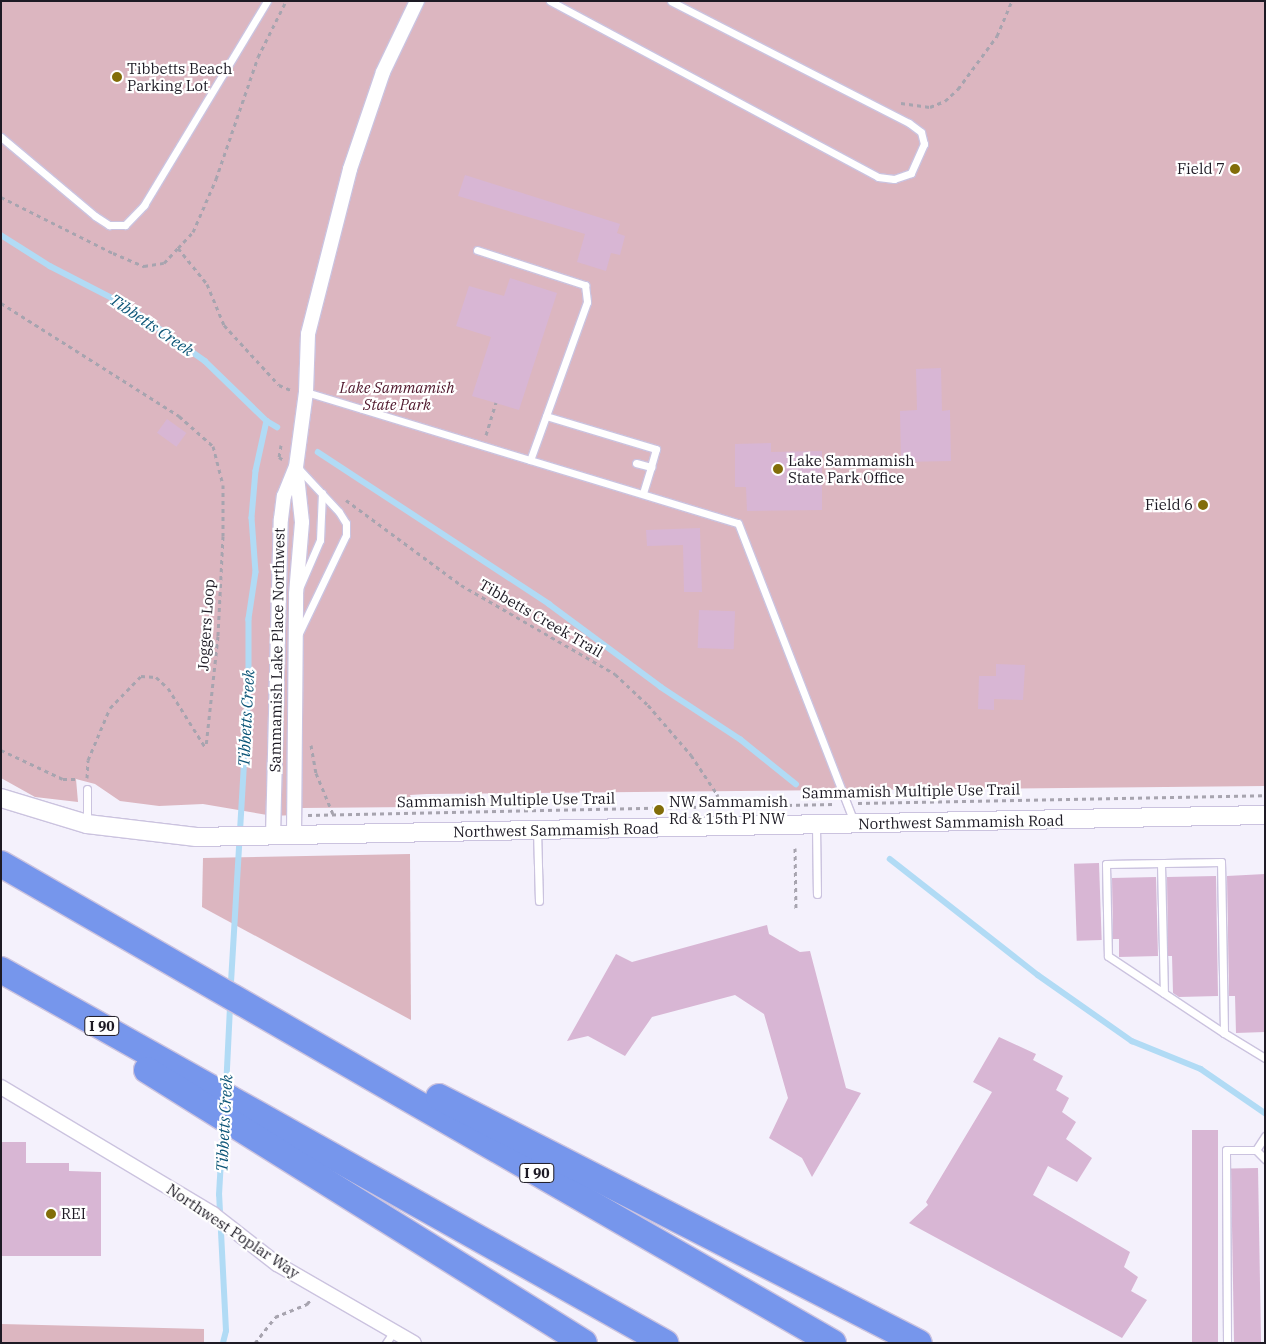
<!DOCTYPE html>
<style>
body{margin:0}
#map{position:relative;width:1266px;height:1344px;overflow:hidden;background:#f4f1fc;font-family:"IBM Plex Serif",serif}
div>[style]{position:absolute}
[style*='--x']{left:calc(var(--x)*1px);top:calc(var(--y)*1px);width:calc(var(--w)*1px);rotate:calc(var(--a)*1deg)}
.green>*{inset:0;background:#dcb6c0}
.stream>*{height:5.5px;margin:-2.75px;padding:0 2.75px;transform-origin:2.75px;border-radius:2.75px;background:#b1dbf5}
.building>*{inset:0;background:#d8b6d4;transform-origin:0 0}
.path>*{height:3px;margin-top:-1.5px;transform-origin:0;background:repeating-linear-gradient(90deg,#a7a4af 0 4px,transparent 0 8px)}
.roads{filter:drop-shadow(1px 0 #cbc3df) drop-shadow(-1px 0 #cbc3df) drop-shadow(0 1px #cbc3df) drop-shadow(0 -1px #cbc3df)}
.service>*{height:7px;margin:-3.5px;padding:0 3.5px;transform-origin:3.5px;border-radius:3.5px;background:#fff}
.minor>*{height:14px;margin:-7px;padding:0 7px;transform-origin:7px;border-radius:7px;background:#fff}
.tertiary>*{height:18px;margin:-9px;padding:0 9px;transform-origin:9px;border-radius:9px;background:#fff}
.motorway>*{height:26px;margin:-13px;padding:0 13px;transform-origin:13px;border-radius:13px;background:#7696ec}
.dots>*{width:14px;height:14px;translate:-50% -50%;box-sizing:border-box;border:2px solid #fff;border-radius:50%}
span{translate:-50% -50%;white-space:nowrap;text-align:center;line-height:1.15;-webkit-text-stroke:4.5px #fff;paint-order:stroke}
.shield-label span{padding:1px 4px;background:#fff;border:1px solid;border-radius:4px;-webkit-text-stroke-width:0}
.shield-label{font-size:14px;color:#1d1a24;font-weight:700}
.poi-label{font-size:15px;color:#1d1a24}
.left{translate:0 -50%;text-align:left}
.right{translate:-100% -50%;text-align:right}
.park-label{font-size:15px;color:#4f172c;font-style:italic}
.street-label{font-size:15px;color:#1d1a24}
.water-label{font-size:16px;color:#0d5678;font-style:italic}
.frame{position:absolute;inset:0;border:2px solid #1d1a24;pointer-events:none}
</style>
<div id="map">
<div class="green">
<i style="clip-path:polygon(1px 1px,1265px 1px,1265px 786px,427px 794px,410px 795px,414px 807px,301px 808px,294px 815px,273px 816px,203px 804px,159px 806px,120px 801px,95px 784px,76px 779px,78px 802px,35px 797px,1px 778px)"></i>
<i style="clip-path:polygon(410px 854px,411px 1020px,202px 907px,203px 858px)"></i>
<i style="clip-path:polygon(1px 1324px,204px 1329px,204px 1343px,1px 1343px)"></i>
</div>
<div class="stream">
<i style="--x:1;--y:235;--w:58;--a:32.3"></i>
<i style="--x:50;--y:266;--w:85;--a:27.2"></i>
<i style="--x:126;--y:305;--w:97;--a:35.3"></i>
<i style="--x:205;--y:361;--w:86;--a:44.1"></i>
<i style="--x:267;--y:421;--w:51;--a:102.4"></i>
<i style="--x:256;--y:471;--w:47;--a:94.9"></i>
<i style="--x:252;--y:518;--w:54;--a:85.8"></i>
<i style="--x:256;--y:572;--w:48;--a:98.5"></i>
<i style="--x:249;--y:619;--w:69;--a:90"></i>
<i style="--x:249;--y:688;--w:302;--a:93.4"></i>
<i style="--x:267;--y:421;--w:12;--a:31"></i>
<i style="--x:318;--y:452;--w:277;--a:33.3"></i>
<i style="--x:549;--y:604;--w:139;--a:36.5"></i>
<i style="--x:661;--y:687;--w:95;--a:33.4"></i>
<i style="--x:740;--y:739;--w:72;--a:38.8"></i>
<i style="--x:890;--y:859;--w:188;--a:38.1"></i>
<i style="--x:1038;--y:975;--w:115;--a:35.1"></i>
<i style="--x:1132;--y:1041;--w:74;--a:22.1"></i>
<i style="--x:1201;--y:1069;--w:78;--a:34.5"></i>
<i style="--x:226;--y:1089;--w:83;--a:-87.2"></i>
<i style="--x:223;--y:1343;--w:12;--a:-76"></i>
<i style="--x:226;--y:1331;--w:136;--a:-92.9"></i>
<i style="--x:219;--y:1195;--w:70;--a:-86.7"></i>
</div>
<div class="building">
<i style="clip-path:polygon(465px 175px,620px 224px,617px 233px,625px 236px,620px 255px,611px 253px,606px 271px,577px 262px,585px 234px,458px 196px)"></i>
<i style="clip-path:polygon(510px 278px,557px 293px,519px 410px,472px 396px,491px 337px,456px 326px,469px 286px,504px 296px)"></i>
<i style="clip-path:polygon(941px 368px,942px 411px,950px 410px,951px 461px,901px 462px,900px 411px,917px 410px,916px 369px)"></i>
<i style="left:167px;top:419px;width:24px;height:17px;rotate:36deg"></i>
<i style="clip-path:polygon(771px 443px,771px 452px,822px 451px,822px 510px,747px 511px,746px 487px,735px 487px,735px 444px)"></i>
<i style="clip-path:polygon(700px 528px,702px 592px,684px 592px,683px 545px,647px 546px,646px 530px)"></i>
<i style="left:699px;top:610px;width:36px;height:38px;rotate:2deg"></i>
<i style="clip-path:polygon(996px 664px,1025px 665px,1023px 700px,994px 699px,994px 710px,978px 709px,979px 676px,996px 676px)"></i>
<i style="left:1099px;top:863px;width:77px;height:25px;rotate:88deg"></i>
<i style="clip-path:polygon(1265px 874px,1265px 1032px,1236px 1033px,1235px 996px,1229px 996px,1227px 876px)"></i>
<i style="clip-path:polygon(1216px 876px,1218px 996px,1179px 997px,1173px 993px,1172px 956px,1168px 956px,1167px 877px)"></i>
<i style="clip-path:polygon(1156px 877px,1158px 956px,1119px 957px,1119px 939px,1113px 939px,1112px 878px)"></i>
<i style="clip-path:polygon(767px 925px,769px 934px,800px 952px,810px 951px,846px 1088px,861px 1093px,812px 1177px,802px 1158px,769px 1138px,788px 1098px,764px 1014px,735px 995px,652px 1017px,625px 1056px,588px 1036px,567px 1041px,616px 954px,632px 962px)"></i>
<i style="clip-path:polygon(999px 1037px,1036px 1054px,1033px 1060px,1063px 1076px,1056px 1090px,1069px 1098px,1062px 1112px,1076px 1122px,1066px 1139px,1092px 1158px,1077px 1182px,1048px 1166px,1033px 1195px,1130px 1252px,1124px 1267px,1138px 1277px,1131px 1291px,1147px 1300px,1122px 1338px,909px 1223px,928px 1205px,926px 1202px,992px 1092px,973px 1082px)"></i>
<i style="left:1192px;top:1130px;width:26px;height:213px"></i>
<i style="clip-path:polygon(1px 1142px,26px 1142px,26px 1163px,69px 1163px,69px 1171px,101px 1172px,101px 1256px,1px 1256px)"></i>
<i style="left:1258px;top:1168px;width:175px;height:27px;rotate:89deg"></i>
</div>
<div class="path">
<i style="--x:901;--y:103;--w:29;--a:8"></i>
<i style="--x:930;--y:107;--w:16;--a:-22"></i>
<i style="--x:945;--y:101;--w:18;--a:-43"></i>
<i style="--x:958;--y:89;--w:66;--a:-53.7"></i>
<i style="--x:997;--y:36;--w:38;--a:-67"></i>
<i style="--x:1;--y:197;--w:125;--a:26.6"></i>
<i style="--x:113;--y:253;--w:34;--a:23"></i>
<i style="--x:144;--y:266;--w:20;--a:-9"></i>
<i style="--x:164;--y:263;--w:21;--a:-47"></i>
<i style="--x:178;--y:248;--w:46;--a:51.1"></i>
<i style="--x:207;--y:284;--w:44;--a:67.5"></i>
<i style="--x:224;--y:325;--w:81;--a:47.5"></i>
<i style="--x:279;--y:385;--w:13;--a:23"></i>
<i style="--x:178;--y:248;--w:22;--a:-47"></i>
<i style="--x:193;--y:232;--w:58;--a:-66.5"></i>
<i style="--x:216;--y:179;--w:129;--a:-71"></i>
<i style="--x:258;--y:57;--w:63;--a:-63.4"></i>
<i style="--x:1;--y:303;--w:211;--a:32.4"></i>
<i style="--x:179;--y:416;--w:45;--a:41.4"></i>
<i style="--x:213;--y:446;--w:40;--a:75.6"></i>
<i style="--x:223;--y:485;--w:51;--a:90"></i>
<i style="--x:223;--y:536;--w:100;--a:92.9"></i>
<i style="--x:218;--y:636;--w:112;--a:96.2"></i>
<i style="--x:486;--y:435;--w:34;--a:-73"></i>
<i style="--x:281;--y:445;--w:12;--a:99"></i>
<i style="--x:279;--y:457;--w:4;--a:34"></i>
<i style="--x:346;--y:500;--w:143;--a:36.5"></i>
<i style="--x:461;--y:585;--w:178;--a:30"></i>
<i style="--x:615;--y:674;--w:45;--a:43.2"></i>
<i style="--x:648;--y:705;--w:66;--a:49.3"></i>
<i style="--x:691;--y:755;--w:47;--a:56.3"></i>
<i style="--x:717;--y:794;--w:13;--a:72"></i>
<i style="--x:311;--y:745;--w:28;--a:80"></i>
<i style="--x:316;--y:773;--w:44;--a:67.5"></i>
<i style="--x:1;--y:750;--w:68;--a:25.1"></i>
<i style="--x:63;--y:779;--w:16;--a:0"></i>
<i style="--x:87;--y:778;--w:18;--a:-87"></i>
<i style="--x:88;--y:760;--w:56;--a:-67.1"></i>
<i style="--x:110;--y:708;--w:45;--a:-45.9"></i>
<i style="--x:141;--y:676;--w:15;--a:4"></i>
<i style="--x:156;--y:677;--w:16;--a:43"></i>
<i style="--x:168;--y:688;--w:70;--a:57.9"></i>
<i style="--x:858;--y:803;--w:407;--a:-1.1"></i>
<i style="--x:308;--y:815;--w:526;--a:-1.2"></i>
<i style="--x:795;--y:848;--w:61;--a:89.1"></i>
<i style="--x:255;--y:1343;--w:33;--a:-52"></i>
<i style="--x:275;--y:1317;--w:35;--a:-22"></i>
<i style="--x:307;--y:1304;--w:6;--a:-51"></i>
</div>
<div class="roads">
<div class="service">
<i style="--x:550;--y:1;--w:372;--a:28.2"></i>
<i style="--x:878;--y:177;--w:16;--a:7"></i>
<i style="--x:894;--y:179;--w:18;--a:-19"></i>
<i style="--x:911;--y:173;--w:32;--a:-66"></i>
<i style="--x:924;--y:144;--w:12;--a:-104"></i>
<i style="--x:921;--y:132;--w:15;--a:-143"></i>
<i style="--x:909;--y:123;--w:267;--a:-152.9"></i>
<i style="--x:1;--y:137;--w:123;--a:40"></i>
<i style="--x:95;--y:216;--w:17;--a:33"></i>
<i style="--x:109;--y:225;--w:16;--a:0"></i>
<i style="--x:125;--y:225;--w:28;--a:-46"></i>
<i style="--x:144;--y:205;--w:238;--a:-58.9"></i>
<i style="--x:477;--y:250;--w:114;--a:18"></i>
<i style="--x:585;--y:285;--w:17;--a:83"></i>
<i style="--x:587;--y:302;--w:168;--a:109.8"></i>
<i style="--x:306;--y:392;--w:451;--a:16.9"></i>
<i style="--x:738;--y:523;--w:323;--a:68.8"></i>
<i style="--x:546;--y:416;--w:115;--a:16.7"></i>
<i style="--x:656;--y:449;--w:19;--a:106"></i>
<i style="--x:636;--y:463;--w:16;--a:15"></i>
<i style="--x:651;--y:467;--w:28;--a:107"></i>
<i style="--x:298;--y:468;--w:60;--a:47"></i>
<i style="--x:339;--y:512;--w:13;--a:58"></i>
<i style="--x:346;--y:523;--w:12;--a:90"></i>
<i style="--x:346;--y:535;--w:109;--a:115.6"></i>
<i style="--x:300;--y:586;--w:50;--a:-66.5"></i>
<i style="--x:320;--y:540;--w:47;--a:-87.6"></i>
<i style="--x:87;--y:823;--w:34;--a:-90"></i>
<i style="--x:816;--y:825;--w:69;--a:89.2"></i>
<i style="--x:537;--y:830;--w:71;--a:88.4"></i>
<i style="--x:1161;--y:864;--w:129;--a:88.7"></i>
<i style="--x:1224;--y:1033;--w:171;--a:-91"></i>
<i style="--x:1221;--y:862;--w:115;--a:179"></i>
<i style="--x:1106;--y:864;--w:92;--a:88.8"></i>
<i style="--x:1108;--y:956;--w:139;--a:33.6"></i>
<i style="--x:1224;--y:1033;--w:48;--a:31.4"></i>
<i style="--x:1256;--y:1150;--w:17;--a:-57"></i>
<i style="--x:386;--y:1343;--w:14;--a:-56"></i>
<i style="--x:1227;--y:1343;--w:193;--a:-90.3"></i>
<i style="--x:1226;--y:1150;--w:30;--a:0"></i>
<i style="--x:1256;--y:1150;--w:13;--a:45"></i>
</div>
<div class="minor">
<i style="--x:273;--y:836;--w:317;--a:-88.6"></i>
<i style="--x:281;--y:519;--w:23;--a:-83"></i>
<i style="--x:284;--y:496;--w:31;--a:-68"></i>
<i style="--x:294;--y:836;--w:242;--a:-89.5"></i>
<i style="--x:296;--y:594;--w:72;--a:-85.2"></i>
<i style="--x:302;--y:522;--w:55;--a:-96.2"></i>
<i style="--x:296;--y:467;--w:76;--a:-82.4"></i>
<i style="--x:306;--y:392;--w:58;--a:-88"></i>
<i style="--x:308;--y:334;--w:170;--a:-75.7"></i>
<i style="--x:350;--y:169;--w:102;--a:-71.2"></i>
<i style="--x:383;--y:72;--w:79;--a:-64.4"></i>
<i style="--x:1;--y:1087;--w:247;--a:30.9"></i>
<i style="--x:213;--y:1214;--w:81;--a:38"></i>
<i style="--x:277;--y:1264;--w:158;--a:30"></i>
</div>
<div class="tertiary">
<i style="--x:1;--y:798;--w:90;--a:16.8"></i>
<i style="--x:87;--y:824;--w:110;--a:6.8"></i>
<i style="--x:196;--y:837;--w:1069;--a:-1.18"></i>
</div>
<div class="motorway">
<i style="--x:1;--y:864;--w:960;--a:29.93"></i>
<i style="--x:1;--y:970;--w:762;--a:29.32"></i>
<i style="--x:147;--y:1070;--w:515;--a:31.99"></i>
<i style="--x:439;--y:1097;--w:539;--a:27.14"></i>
</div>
</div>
<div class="dots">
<i style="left:117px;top:77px;background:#826d09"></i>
<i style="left:1235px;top:169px;background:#826d09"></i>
<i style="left:778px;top:469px;background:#826d09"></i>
<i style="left:1203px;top:505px;background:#826d09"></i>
<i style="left:659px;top:810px;background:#826d09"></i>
<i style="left:51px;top:1214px;background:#826d09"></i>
</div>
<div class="shield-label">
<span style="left:102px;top:1026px">I 90</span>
<span style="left:537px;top:1173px">I 90</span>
</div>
<div class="poi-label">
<span class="left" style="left:127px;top:77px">Tibbetts Beach<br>Parking Lot</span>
<span class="right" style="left:1225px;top:169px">Field 7</span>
<span class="left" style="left:788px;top:469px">Lake Sammamish<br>State Park Office</span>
<span class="right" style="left:1193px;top:505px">Field 6</span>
<span class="left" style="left:669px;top:810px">NW Sammamish<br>Rd &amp; 15th Pl NW</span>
<span class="left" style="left:61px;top:1214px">REI</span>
</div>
<div class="park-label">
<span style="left:397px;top:396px">Lake Sammamish<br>State Park</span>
</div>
<div class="street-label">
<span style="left:541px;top:618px;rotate:30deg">Tibbetts Creek Trail</span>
<span style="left:206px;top:625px;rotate:-86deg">Joggers Loop</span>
<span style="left:277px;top:650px;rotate:-89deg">Sammamish Lake Place Northwest</span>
<span style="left:911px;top:791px;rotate:-1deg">Sammamish Multiple Use Trail</span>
<span style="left:506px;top:800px;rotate:-1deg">Sammamish Multiple Use Trail</span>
<span style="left:961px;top:822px;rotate:-1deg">Northwest Sammamish Road</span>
<span style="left:556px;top:830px;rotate:-1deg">Northwest Sammamish Road</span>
<span style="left:233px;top:1231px;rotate:34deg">Northwest Poplar Way</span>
</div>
<div class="water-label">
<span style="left:152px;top:325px;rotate:34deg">Tibbetts Creek</span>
<span style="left:246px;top:718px;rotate:-87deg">Tibbetts Creek</span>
<span style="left:224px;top:1123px;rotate:-87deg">Tibbetts Creek</span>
</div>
<div class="frame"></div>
</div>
